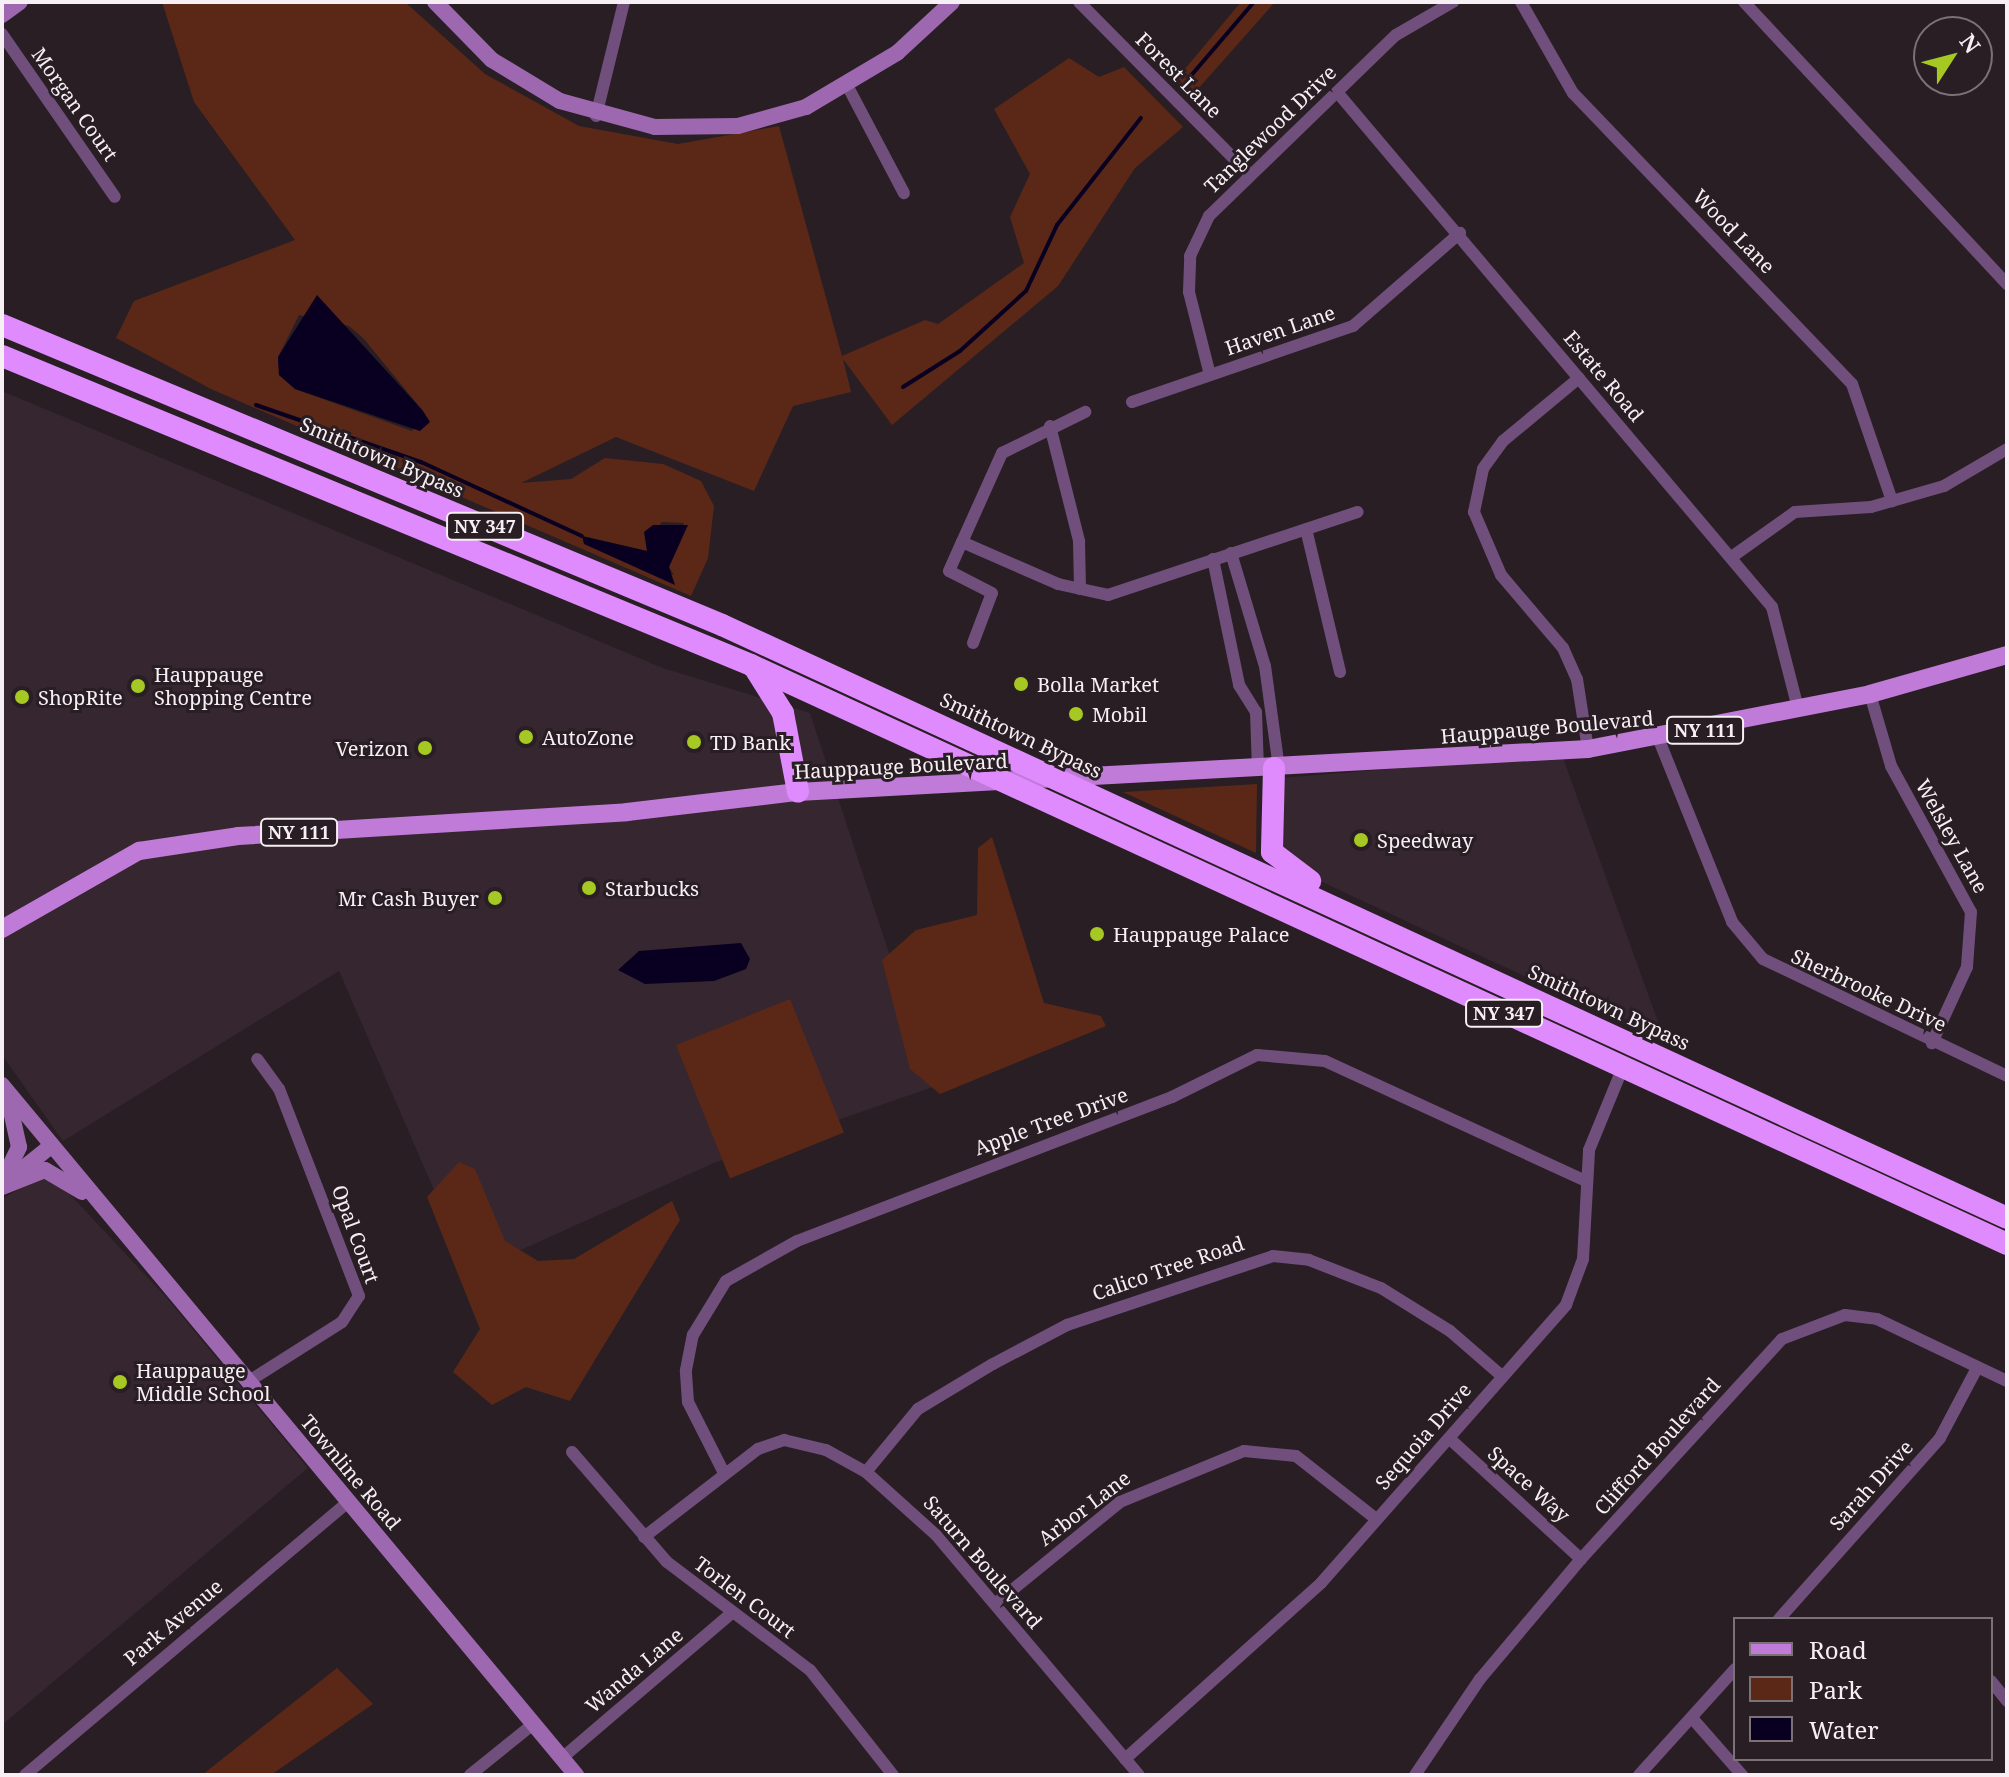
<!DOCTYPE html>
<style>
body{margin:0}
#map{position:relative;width:2009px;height:1777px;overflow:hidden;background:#281e24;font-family:"Noto Serif",serif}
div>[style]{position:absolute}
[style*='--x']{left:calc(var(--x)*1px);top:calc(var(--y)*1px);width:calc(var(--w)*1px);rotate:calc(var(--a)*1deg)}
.built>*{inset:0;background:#36262f}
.green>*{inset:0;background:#5b2817;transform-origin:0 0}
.water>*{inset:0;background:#090021}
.stream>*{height:4px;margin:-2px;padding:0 2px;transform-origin:2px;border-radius:2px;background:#090021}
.street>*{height:12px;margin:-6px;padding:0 6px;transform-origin:6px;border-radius:6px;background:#714f7c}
.secondary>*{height:16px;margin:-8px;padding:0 8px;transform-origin:8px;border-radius:8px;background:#9d68b0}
.primary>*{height:18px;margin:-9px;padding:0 9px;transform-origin:9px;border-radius:9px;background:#c07ad8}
.highway>*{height:22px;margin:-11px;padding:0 11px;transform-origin:11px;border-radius:11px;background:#e08bfd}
.dots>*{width:22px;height:22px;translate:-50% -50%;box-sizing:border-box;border:4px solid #281e24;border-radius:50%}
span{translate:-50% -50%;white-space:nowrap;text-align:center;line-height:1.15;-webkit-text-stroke:6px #281e24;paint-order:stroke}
.shield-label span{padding:2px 6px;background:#281e24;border:2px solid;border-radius:6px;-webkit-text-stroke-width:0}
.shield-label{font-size:18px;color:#f6eff3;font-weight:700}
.street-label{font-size:20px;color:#f6eff3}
.poi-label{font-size:20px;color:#f6eff3}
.left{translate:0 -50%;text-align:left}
.right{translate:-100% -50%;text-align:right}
.frame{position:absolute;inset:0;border:4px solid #f6eff3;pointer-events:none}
.legend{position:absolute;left:1733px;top:1617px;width:260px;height:144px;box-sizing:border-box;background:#281e24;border:2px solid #7a7277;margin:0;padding:10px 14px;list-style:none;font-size:24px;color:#f6eff3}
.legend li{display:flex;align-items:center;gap:16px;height:40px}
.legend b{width:40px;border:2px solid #7a7277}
.north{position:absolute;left:1913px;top:16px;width:80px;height:80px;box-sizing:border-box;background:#281e24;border:2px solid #7a7277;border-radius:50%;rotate:54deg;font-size:22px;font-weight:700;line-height:32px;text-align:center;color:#f6eff3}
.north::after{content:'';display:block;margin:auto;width:28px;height:36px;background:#a5c823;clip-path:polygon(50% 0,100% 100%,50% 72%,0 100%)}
</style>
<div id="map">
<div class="built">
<i style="clip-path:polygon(2px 391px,663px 668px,810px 713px,933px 1087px,714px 1163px,470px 1273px,339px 971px,63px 1141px,2px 1055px)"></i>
<i style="clip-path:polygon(1562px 755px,1661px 1030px,1648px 1034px,1292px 868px,1277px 845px,1280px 778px)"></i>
<i style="clip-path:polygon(43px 1175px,64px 1188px,166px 1297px,308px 1468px,2px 1725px,2px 1199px)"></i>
</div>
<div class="green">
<i style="clip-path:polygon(evenodd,162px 2px,405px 2px,485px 74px,579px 126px,678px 144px,779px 126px,842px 356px,925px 320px,938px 324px,1024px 263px,1010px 217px,1030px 174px,994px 109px,1069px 58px,1099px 77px,1124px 67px,1183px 127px,1135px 168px,1058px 286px,892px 425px,843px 359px,851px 392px,793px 406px,754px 491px,616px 437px,521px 483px,571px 479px,605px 458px,663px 464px,701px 481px,714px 506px,708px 558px,691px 596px,211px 389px,116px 338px,134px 301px,295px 240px,194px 102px,162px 2px,299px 315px,349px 326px,364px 339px,423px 411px,412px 431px,295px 389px,279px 375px,278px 357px,299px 315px,162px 2px,662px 522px,684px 523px,669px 567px,674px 575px,582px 536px,647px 551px,646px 541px,662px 522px)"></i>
<i style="clip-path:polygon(1241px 2px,1275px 2px,1190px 98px,1174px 82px)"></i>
<i style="clip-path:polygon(1257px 784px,1256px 853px,1123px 792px)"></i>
<i style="clip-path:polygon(992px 837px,1044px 1003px,1101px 1016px,1106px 1026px,940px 1094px,910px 1069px,882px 960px,916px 930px,977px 915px,978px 848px)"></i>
<i style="left:790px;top:999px;width:144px;height:123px;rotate:68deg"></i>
<i style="clip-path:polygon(459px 1162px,475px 1169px,505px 1241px,538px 1261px,574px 1259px,672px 1201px,680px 1220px,570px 1401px,526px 1387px,492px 1405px,453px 1372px,480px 1329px,427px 1197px)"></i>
<i style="clip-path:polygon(337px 1668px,373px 1704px,271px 1775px,202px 1775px)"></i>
</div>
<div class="water">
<i style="clip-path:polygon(317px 295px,423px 411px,430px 422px,420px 431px,295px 389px,279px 375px,278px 357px)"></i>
<i style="clip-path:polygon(653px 525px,688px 525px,669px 567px,675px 585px,584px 544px,582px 536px,647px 551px,644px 532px)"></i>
<i style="clip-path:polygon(741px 943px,750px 959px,746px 969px,714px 981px,645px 984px,618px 970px,639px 951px)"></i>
</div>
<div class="stream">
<i style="--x:1189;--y:78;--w:100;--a:-49.5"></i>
<i style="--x:903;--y:387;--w:67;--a:-32.3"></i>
<i style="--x:960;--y:351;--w:89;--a:-42.3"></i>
<i style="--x:1026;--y:291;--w:73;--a:-64.8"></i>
<i style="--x:1057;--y:225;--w:136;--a:-51.9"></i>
<i style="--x:256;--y:405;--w:175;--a:19.1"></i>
<i style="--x:421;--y:462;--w:177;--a:24.7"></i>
</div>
<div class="street">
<i style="--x:1079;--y:2;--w:243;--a:45.3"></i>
<i style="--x:1521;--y:2;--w:105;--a:60.3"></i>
<i style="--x:1573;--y:93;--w:403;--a:46.2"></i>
<i style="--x:1852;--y:384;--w:124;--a:71.1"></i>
<i style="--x:1744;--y:2;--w:386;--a:47"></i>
<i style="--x:2;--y:34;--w:198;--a:55.3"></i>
<i style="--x:848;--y:87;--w:120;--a:62.2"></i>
<i style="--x:1337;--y:92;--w:674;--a:49.81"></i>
<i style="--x:1772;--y:607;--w:104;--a:75.6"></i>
<i style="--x:596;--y:116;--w:117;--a:-76.2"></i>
<i style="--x:1210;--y:375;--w:86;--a:-104.2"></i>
<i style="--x:1189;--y:292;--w:36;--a:-88"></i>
<i style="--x:1190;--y:256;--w:44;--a:-64.6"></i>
<i style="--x:1209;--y:216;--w:260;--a:-44.1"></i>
<i style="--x:1396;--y:35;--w:66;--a:-30.1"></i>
<i style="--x:1579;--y:378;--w:99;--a:140.3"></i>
<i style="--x:1503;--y:441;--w:34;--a:126"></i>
<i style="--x:1483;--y:469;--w:44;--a:101.8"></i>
<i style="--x:1474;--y:512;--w:69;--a:66.8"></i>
<i style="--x:1501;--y:575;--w:96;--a:49.7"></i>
<i style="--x:1563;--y:648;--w:34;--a:66"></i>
<i style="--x:1577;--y:679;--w:71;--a:81.1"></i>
<i style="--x:1132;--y:402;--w:234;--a:-19"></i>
<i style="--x:1353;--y:326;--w:142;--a:-41"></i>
<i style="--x:1050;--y:426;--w:119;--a:75.8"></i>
<i style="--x:1079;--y:541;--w:48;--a:88.8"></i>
<i style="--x:1306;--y:529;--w:147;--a:76.6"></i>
<i style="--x:962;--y:542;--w:98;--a:-65.8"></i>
<i style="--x:1002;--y:453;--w:93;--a:-26.3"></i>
<i style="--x:1231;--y:553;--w:118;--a:73.3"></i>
<i style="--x:1265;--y:666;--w:103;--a:82.2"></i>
<i style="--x:1733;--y:556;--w:76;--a:-35.4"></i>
<i style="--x:1795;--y:512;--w:76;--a:-3.8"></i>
<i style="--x:1871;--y:507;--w:76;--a:-16"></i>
<i style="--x:1944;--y:486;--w:73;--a:-30.4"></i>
<i style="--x:1213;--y:559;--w:129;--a:78.3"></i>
<i style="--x:1239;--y:685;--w:32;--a:58"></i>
<i style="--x:1256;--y:712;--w:57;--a:88"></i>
<i style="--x:973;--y:643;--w:53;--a:-69.2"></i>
<i style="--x:992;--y:593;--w:48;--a:-152.9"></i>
<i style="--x:949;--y:571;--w:32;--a:-66"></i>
<i style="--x:962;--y:542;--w:105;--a:23.6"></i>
<i style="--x:1058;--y:584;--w:51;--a:12.4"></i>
<i style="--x:1108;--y:595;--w:263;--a:-18.4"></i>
<i style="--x:1870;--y:694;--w:75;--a:73.7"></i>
<i style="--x:1891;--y:766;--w:166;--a:61.3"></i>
<i style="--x:1971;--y:912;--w:55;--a:94.2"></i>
<i style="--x:1967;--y:967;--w:84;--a:114.7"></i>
<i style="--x:1659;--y:740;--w:196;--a:68.1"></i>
<i style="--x:1732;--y:922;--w:48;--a:50"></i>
<i style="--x:1763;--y:959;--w:271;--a:25.6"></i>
<i style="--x:249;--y:1381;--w:110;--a:-32.4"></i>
<i style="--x:342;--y:1322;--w:31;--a:-57"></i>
<i style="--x:359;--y:1296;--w:222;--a:-111.1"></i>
<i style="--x:279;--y:1089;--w:37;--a:-126"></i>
<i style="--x:1450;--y:1439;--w:178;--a:42.5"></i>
<i style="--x:572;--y:1452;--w:145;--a:49.2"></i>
<i style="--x:667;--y:1562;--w:179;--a:37.1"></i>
<i style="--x:810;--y:1670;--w:134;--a:51.7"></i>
<i style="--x:723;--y:1471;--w:77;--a:-116.9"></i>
<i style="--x:688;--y:1402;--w:32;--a:-94"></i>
<i style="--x:686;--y:1370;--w:36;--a:-79"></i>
<i style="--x:693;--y:1335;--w:63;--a:-58.6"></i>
<i style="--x:726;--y:1281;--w:81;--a:-29.4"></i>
<i style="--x:797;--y:1241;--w:402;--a:-21"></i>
<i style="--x:1172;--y:1097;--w:95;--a:-26.3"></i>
<i style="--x:1257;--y:1055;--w:68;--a:5"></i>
<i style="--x:1325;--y:1061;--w:285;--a:24.7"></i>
<i style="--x:866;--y:1472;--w:82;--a:-50.5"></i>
<i style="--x:918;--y:1409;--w:87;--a:-31"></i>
<i style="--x:993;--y:1364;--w:84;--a:-27.8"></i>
<i style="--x:1067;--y:1325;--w:217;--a:-18.5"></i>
<i style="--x:1273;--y:1256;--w:36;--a:6"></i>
<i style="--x:1309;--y:1260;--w:77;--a:21.3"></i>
<i style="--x:1381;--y:1288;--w:81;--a:31.9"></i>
<i style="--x:1450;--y:1331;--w:69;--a:40.9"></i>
<i style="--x:644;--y:1537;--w:144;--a:-37.7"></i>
<i style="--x:758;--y:1449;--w:28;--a:-19"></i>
<i style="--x:784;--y:1440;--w:43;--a:13.4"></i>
<i style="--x:826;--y:1450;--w:46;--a:28.8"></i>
<i style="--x:866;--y:1472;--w:94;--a:42"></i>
<i style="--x:936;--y:1535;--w:314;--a:49.8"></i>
<i style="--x:995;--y:1604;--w:161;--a:-39.2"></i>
<i style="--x:1120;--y:1502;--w:134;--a:-22.4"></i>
<i style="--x:1244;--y:1451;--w:52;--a:5.5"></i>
<i style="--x:1296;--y:1456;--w:102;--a:38.2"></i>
<i style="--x:1779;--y:1619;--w:242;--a:-48.3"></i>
<i style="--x:1940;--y:1438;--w:79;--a:-62.1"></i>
<i style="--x:1991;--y:1681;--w:26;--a:51"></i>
<i style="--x:1692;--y:1718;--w:76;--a:48.7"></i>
<i style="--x:562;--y:1758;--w:223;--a:-40.5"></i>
<i style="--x:1125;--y:1759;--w:263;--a:-41.9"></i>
<i style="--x:1321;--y:1583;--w:371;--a:-48.6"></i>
<i style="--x:1566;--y:1305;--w:49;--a:-69.7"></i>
<i style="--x:1583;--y:1259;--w:109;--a:-86.8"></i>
<i style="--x:1589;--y:1150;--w:90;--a:-67.7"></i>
<i style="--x:25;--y:1775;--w:424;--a:-40.2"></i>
<i style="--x:470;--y:1775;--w:80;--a:-38.9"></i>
<i style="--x:1415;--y:1775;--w:116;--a:-55.9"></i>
<i style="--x:1480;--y:1679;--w:157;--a:-49.9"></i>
<i style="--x:1581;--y:1559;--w:298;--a:-47.6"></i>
<i style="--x:1782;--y:1339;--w:67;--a:-20.9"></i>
<i style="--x:1845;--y:1315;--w:32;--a:7"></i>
<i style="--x:1877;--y:1319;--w:144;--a:25.5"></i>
<i style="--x:1639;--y:1775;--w:143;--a:-47.8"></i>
</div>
<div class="secondary">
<i style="--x:435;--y:2;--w:81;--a:45.5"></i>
<i style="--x:492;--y:60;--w:79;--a:31.1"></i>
<i style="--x:560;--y:101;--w:98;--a:15.3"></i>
<i style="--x:655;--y:127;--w:83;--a:-0.7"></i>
<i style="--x:738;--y:126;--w:71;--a:-15.6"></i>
<i style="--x:806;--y:107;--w:106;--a:-30.7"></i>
<i style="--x:897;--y:53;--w:75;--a:-42.8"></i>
<i style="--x:2;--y:15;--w:22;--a:-36"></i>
<i style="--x:2;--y:1085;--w:898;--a:50.24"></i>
<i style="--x:15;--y:1175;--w:46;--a:-38.9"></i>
<i style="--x:2;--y:1182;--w:39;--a:-64"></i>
<i style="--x:19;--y:1147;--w:46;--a:-102.5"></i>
<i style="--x:2;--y:1187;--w:46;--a:-21.6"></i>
<i style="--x:45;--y:1170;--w:43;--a:30.7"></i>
</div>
<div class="primary">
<i style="--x:2;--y:929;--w:158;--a:-29.7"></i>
<i style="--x:139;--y:851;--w:100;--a:-8.6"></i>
<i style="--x:238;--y:836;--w:390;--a:-3.5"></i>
<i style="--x:627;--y:812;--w:172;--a:-6.7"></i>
<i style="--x:798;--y:792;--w:791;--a:-3.12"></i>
<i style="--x:1588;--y:749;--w:287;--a:-11"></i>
<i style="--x:1870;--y:694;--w:142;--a:-15.9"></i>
</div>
<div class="highway">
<i style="--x:2;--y:325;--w:780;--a:22.62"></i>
<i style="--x:722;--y:625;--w:1415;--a:24.77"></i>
<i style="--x:2;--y:356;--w:810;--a:22.42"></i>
<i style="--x:751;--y:665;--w:1383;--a:24.75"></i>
<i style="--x:754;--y:667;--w:54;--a:57.8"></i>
<i style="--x:783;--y:713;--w:80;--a:79.2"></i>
<i style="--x:1274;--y:768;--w:84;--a:91.4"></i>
<i style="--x:1272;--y:852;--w:48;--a:37.3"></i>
</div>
<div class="dots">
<i style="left:1021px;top:684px;background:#a5c823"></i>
<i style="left:138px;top:686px;background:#a5c823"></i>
<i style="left:22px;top:697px;background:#a5c823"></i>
<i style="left:1076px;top:714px;background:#a5c823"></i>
<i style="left:526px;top:737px;background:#a5c823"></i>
<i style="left:694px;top:742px;background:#a5c823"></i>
<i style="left:425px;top:748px;background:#a5c823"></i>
<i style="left:1361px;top:840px;background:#a5c823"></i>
<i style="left:589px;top:888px;background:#a5c823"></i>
<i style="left:495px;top:898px;background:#a5c823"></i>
<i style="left:1097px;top:934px;background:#a5c823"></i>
<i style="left:120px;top:1382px;background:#a5c823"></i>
</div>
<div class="shield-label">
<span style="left:485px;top:526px">NY 347</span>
<span style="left:1705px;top:730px">NY 111</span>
<span style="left:299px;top:832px">NY 111</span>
<span style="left:1504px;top:1013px">NY 347</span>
</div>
<div class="street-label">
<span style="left:1179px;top:75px;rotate:45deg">Forest Lane</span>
<span style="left:75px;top:104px;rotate:55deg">Morgan Court</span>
<span style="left:1270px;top:129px;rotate:-44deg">Tanglewood Drive</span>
<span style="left:1734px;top:231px;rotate:46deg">Wood Lane</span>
<span style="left:1280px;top:330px;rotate:-19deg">Haven Lane</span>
<span style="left:1604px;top:376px;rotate:50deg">Estate Road</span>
<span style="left:382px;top:457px;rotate:23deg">Smithtown Bypass</span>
<span style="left:1547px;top:727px;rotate:-5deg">Hauppauge Boulevard</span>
<span style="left:1021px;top:735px;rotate:25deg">Smithtown Bypass</span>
<span style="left:901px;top:766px;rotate:-3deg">Hauppauge Boulevard</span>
<span style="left:1952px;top:836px;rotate:61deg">Welsley Lane</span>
<span style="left:1869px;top:990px;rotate:25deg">Sherbrooke Drive</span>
<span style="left:1609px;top:1007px;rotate:25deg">Smithtown Bypass</span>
<span style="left:1051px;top:1121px;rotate:-20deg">Apple Tree Drive</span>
<span style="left:356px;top:1234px;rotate:70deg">Opal Court</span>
<span style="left:1168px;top:1268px;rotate:-19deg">Calico Tree Road</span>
<span style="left:1423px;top:1436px;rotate:-49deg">Sequoia Drive</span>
<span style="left:1657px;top:1446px;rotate:-48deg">Clifford Boulevard</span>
<span style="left:351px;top:1472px;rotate:50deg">Townline Road</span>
<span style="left:1529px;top:1484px;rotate:42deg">Space Way</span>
<span style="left:1871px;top:1485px;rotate:-48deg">Sarah Drive</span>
<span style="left:1084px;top:1508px;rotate:-37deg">Arbor Lane</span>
<span style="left:983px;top:1562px;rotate:49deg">Saturn Boulevard</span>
<span style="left:745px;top:1597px;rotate:37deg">Torlen Court</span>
<span style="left:173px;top:1622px;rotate:-40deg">Park Avenue</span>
<span style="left:634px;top:1670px;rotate:-40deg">Wanda Lane</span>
</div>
<div class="poi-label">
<span class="left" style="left:154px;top:686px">Hauppauge<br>Shopping Centre</span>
<span class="left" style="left:1037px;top:684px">Bolla Market</span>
<span class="left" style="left:38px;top:697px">ShopRite</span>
<span class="left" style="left:1092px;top:714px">Mobil</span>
<span class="left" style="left:542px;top:737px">AutoZone</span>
<span class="left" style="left:710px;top:742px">TD Bank</span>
<span class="right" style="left:409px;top:748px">Verizon</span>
<span class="left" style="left:1377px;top:840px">Speedway</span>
<span class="left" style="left:605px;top:888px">Starbucks</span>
<span class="right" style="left:479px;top:898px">Mr Cash Buyer</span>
<span class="left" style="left:1113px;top:934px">Hauppauge Palace</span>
<span class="left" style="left:136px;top:1382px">Hauppauge<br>Middle School</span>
</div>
<div class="frame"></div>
<ul class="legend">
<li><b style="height:10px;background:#c07ad8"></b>Road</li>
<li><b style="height:22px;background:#5b2817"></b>Park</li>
<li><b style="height:22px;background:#090021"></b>Water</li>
</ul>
<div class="north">N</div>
</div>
